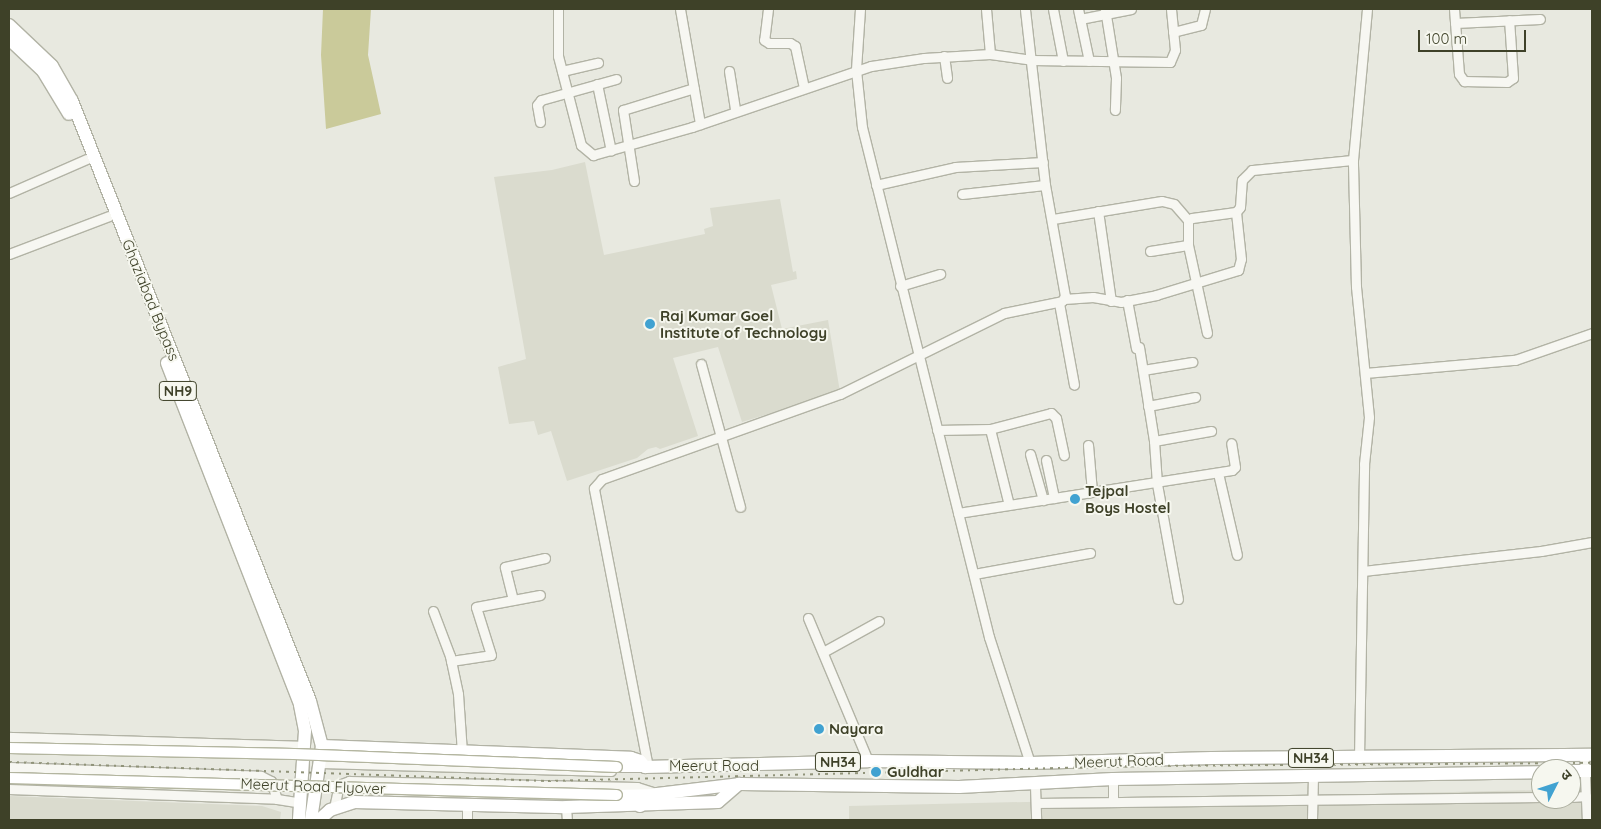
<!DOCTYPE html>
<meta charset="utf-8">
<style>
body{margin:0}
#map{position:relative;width:1601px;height:829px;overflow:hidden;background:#e8e9e0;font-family:Quicksand,"Noto Sans Devanagari",sans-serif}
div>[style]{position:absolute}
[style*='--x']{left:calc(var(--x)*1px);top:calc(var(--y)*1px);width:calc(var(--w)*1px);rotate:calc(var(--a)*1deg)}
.built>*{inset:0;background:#dadbce}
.water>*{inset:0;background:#caca9a}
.roads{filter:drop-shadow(1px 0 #b2b3a5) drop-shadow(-1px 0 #b2b3a5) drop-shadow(0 1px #b2b3a5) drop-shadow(0 -1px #b2b3a5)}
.minor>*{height:9px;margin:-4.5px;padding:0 4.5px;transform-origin:4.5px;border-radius:4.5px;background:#f7f7f2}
.major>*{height:10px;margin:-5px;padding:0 5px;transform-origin:5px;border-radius:5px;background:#fff}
.highway>*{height:12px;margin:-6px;padding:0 6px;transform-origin:6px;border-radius:6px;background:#fff}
.rail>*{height:2px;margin-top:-1px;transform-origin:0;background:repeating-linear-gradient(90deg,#909379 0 2.5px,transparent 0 7.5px)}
.bridges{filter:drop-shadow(1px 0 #b3b59f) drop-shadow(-1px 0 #b3b59f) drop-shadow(0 1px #b3b59f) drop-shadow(0 -1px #b3b59f)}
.major-bridge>*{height:10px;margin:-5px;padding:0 5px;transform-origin:5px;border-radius:5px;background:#fff}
.dots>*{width:14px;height:14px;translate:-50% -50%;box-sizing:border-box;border:2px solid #f6f7ef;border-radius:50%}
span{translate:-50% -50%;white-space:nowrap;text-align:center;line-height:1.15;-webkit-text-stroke:4px #f6f7ef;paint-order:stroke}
.shield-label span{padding:1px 4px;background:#f6f7ef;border:1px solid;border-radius:4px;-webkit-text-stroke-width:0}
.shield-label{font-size:14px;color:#3e4128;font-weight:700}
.street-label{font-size:15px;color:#3e4128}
.poi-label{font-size:15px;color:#3e4128;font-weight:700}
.left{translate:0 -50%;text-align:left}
.frame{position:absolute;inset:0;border:10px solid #3e4128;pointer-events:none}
.north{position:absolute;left:1531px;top:759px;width:50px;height:50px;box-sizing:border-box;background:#f6f7ef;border:1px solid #acae9f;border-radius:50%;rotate:49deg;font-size:14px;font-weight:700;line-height:20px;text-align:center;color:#3e4128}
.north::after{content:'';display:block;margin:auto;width:18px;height:22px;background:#41a2d1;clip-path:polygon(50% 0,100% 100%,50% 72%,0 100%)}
.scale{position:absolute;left:1418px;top:30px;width:108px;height:22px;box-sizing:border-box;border:2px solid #3e4128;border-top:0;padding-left:6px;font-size:15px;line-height:18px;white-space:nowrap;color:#3e4128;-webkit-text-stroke:4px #f6f7ef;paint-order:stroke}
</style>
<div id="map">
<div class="built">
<i style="clip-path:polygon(585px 162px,604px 255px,705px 234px,704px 229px,713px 226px,710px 208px,780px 199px,793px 272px,796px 271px,797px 279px,771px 285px,782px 329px,828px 320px,840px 392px,742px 422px,718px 347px,673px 358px,698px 436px,660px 449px,656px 447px,648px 449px,637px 458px,567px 481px,551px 431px,538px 435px,534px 421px,509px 424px,498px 367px,526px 359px,494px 177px,552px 170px)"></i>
<i style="clip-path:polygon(1592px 789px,1592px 820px,849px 820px,849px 806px,1541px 790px,1541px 799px,1571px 799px,1571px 790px)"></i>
<i style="clip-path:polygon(9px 796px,262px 806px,281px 812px,280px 820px,9px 820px)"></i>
</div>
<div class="water">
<i style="clip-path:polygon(323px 9px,371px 9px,368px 55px,381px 114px,326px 129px,321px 55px)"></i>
</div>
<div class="roads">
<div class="minor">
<i style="--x:558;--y:9;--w:47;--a:90"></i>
<i style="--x:558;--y:56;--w:92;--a:75.5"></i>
<i style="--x:581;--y:145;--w:16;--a:40"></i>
<i style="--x:593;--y:155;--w:103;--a:-15.8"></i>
<i style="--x:692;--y:127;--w:189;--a:-18.8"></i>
<i style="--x:871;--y:66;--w:54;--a:-8.6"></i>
<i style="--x:924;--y:58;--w:66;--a:-3.5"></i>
<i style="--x:990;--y:54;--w:42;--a:8.1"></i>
<i style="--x:1032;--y:60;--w:138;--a:0.8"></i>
<i style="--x:1170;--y:62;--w:13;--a:-67"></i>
<i style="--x:1175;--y:50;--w:41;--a:-95.6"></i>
<i style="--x:680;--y:9;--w:117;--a:80.1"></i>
<i style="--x:768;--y:9;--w:31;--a:97"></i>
<i style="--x:764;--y:40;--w:6;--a:31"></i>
<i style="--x:769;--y:43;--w:21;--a:0"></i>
<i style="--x:790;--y:43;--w:6;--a:31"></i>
<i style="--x:795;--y:46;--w:43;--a:77.9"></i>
<i style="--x:860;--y:9;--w:61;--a:93.8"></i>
<i style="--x:856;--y:70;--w:57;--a:84"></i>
<i style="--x:862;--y:127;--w:526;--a:76.02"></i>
<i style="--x:989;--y:637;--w:133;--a:72"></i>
<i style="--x:986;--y:9;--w:45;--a:84.9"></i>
<i style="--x:1053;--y:9;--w:53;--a:79.1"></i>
<i style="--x:1078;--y:9;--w:53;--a:78.1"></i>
<i style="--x:1105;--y:9;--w:70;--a:80.9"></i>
<i style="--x:1116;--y:78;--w:32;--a:92"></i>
<i style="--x:1454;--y:9;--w:65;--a:85.6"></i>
<i style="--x:1459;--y:74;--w:9;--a:54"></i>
<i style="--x:1464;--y:81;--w:43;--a:1.3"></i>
<i style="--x:1507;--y:82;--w:7;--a:-34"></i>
<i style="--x:1513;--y:78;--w:58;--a:-93.9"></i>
<i style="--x:1080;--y:19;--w:52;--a:-11.1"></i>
<i style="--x:1455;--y:23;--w:85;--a:-2.7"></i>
<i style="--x:1173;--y:32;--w:29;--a:-14"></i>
<i style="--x:1201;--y:25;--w:16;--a:-76"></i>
<i style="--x:944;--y:56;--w:22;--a:82"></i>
<i style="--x:562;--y:71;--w:37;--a:-13"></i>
<i style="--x:729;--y:71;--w:39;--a:81"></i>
<i style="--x:597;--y:84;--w:68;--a:78.2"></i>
<i style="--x:540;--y:122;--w:17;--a:-100"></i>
<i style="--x:537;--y:105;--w:6;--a:-51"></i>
<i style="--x:541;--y:100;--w:78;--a:-15.6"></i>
<i style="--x:634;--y:181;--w:72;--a:-98.8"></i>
<i style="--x:623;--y:110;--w:74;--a:-17.2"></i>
<i style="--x:876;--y:185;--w:81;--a:-12.8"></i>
<i style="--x:955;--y:167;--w:88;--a:-3.3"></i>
<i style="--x:9;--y:193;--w:85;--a:-23.6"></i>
<i style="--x:962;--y:194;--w:83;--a:-6.2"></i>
<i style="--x:1098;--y:211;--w:91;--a:81.8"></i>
<i style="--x:1053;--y:219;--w:110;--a:-9.4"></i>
<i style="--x:1162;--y:201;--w:12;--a:14"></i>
<i style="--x:1174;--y:204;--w:21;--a:49"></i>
<i style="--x:1188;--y:245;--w:90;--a:77.8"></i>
<i style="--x:1150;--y:251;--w:38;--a:-9"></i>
<i style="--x:1188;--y:245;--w:25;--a:-90"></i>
<i style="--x:1188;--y:220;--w:4;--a:-27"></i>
<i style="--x:1192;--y:218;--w:44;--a:-7.8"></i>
<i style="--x:1236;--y:212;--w:6;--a:-51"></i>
<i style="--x:1240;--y:207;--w:27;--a:-86"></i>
<i style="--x:1242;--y:180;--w:14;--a:-45"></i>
<i style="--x:1252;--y:170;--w:101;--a:-5.7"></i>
<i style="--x:9;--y:254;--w:107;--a:-20.8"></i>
<i style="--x:900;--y:286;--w:42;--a:-16.7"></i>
<i style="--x:1064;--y:299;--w:29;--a:-4"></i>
<i style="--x:1093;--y:297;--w:28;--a:10"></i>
<i style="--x:1121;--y:302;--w:36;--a:-11"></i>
<i style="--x:1156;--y:295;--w:86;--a:-17"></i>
<i style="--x:1238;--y:270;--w:11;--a:-75"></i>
<i style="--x:1241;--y:259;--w:47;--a:-96.1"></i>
<i style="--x:1127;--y:300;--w:49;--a:79.4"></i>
<i style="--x:1059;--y:303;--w:83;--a:79.6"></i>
<i style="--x:1139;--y:347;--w:95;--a:80.9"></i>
<i style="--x:1154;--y:441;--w:43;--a:86"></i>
<i style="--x:1157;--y:484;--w:117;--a:79.7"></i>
<i style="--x:701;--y:364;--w:148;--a:74.7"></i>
<i style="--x:1143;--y:370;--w:50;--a:-9.3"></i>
<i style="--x:1365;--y:373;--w:151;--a:-5"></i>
<i style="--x:1515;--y:360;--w:82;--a:-19.3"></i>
<i style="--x:1148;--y:406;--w:48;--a:-10.8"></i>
<i style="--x:990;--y:429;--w:78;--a:76"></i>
<i style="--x:937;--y:430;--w:53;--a:-1.1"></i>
<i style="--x:990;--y:429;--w:63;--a:-14.7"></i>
<i style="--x:1051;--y:413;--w:7;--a:45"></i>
<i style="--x:1056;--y:418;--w:38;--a:78"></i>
<i style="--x:1154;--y:441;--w:58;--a:-10"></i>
<i style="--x:1088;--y:445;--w:47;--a:85.1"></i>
<i style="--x:1030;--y:454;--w:48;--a:74.2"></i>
<i style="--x:1046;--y:460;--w:39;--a:78"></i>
<i style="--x:1218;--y:473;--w:84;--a:77"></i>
<i style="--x:958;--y:513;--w:277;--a:-8.9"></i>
<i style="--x:1232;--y:470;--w:4;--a:-45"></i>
<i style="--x:1235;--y:467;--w:24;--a:-99"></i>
<i style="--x:1363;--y:571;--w:179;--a:-6.4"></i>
<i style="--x:1541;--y:551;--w:52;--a:-10"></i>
<i style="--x:974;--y:574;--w:118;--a:-10.3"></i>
<i style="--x:513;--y:600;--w:34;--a:-104"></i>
<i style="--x:505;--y:567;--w:41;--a:-12.7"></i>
<i style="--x:433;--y:611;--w:48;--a:69.3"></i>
<i style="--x:450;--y:656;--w:39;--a:78"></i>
<i style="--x:458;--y:694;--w:59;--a:86.1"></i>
<i style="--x:808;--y:618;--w:155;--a:67.2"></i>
<i style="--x:823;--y:652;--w:64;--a:-29"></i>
<i style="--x:451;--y:661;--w:40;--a:-8.5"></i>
<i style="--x:491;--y:655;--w:50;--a:-107.4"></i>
<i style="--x:476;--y:607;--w:65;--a:-10.6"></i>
<i style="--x:9;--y:737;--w:295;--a:1.7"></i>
<i style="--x:1584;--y:755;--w:65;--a:87.4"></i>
<i style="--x:1359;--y:758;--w:294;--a:-89"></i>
<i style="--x:1364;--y:464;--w:47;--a:-83.9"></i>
<i style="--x:1369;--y:417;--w:131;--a:-95.7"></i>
<i style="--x:1356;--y:287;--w:127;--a:-91.4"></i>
<i style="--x:1353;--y:160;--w:152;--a:-84.7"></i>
<i style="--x:321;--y:763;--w:290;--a:1.6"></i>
<i style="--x:9;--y:767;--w:252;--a:2"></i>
<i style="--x:261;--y:776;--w:11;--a:27"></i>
<i style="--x:271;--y:781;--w:19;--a:72"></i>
<i style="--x:648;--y:767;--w:284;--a:-101"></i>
<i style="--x:594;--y:488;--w:12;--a:-48"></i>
<i style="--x:602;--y:479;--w:253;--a:-19.7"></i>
<i style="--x:840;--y:394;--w:183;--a:-26.3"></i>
<i style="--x:1004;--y:313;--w:59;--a:-11.7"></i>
<i style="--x:1062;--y:301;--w:6;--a:-59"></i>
<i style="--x:1065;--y:296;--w:113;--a:-100.2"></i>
<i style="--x:1045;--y:185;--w:177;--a:-96.5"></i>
<i style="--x:1113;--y:779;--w:22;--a:90"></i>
<i style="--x:1035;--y:786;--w:34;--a:88"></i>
<i style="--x:9;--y:789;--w:268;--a:2.1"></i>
<i style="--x:277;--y:799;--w:24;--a:9"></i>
<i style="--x:1571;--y:797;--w:15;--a:-4"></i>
<i style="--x:1036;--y:803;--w:505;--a:-0.68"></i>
<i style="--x:467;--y:805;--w:15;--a:90"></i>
<i style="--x:566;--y:807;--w:13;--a:86"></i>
<i style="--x:334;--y:808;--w:24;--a:-78"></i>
<i style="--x:339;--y:785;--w:11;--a:-22"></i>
<i style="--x:349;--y:781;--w:288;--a:1.2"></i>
<i style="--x:637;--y:787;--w:19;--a:18"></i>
<i style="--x:1312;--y:820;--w:45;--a:-88.7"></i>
</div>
<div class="major">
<i style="--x:617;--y:767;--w:28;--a:0"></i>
<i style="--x:617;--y:795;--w:40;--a:-1.4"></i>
</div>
<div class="highway">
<i style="--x:9;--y:25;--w:59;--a:43.6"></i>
<i style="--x:52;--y:66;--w:40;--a:60.3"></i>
<i style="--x:72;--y:101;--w:645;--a:68.36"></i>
<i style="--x:310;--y:701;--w:47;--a:75.1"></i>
<i style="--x:322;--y:746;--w:75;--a:98.5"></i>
<i style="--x:9;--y:39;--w:47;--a:43.3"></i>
<i style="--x:43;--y:71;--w:50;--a:58.8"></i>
<i style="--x:167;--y:363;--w:367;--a:68.7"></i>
<i style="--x:300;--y:705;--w:26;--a:79"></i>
<i style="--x:305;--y:731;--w:89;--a:93.9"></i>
<i style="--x:322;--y:746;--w:309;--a:2.2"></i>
<i style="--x:631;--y:758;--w:9;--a:18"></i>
<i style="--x:640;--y:761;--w:8;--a:50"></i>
<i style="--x:645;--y:767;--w:223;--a:-1.5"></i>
<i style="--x:868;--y:761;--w:162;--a:0.7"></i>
<i style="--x:1030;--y:763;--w:182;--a:-1.6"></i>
<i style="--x:1212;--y:758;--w:380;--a:-0.5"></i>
<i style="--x:1571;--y:771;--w:21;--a:0"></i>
<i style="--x:640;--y:806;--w:21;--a:-35"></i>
<i style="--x:657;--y:794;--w:84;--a:-6.9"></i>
<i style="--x:740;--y:784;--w:219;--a:0.8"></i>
<i style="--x:959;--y:787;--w:154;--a:-3"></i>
<i style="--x:1113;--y:779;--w:428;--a:-0.9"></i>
<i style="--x:319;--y:820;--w:15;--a:-42"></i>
<i style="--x:330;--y:810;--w:25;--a:-18"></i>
<i style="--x:354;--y:802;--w:212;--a:1.4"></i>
<i style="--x:566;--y:807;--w:152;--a:-1.9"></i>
<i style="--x:718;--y:802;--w:28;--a:-41"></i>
</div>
</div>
<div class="rail">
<i style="--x:9;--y:762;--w:539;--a:2.02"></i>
<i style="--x:548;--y:781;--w:590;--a:-1.46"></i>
<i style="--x:1138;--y:766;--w:454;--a:-0.4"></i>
</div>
<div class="bridges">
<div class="major-bridge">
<i style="--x:9;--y:748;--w:285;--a:1.2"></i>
<i style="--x:294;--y:754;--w:323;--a:2.3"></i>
<i style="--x:9;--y:778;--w:608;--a:1.6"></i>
</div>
</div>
<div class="dots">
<i style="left:650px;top:324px;background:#41a2d1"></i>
<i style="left:1075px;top:499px;background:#41a2d1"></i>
<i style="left:819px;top:729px;background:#41a2d1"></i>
<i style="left:876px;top:772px;background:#41a2d1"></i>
</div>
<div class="shield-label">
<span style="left:178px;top:391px">NH9</span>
<span style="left:1311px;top:758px">NH34</span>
<span style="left:838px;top:762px">NH34</span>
</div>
<div class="street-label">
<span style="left:151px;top:300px;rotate:68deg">Ghaziabad Bypass</span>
<span style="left:1119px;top:761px;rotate:-2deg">Meerut Road</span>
<span style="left:714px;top:766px">Meerut Road</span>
<span style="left:313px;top:786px;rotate:2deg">Meerut Road Flyover</span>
</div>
<div class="poi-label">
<span class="left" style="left:660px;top:324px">Raj Kumar Goel<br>Institute of Technology</span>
<span class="left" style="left:1085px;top:499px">Tejpal<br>Boys Hostel</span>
<span class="left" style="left:829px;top:729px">Nayara</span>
<span class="left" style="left:887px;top:772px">Guldhar</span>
</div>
<div class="frame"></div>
<div class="north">उ</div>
<div class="scale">100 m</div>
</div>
